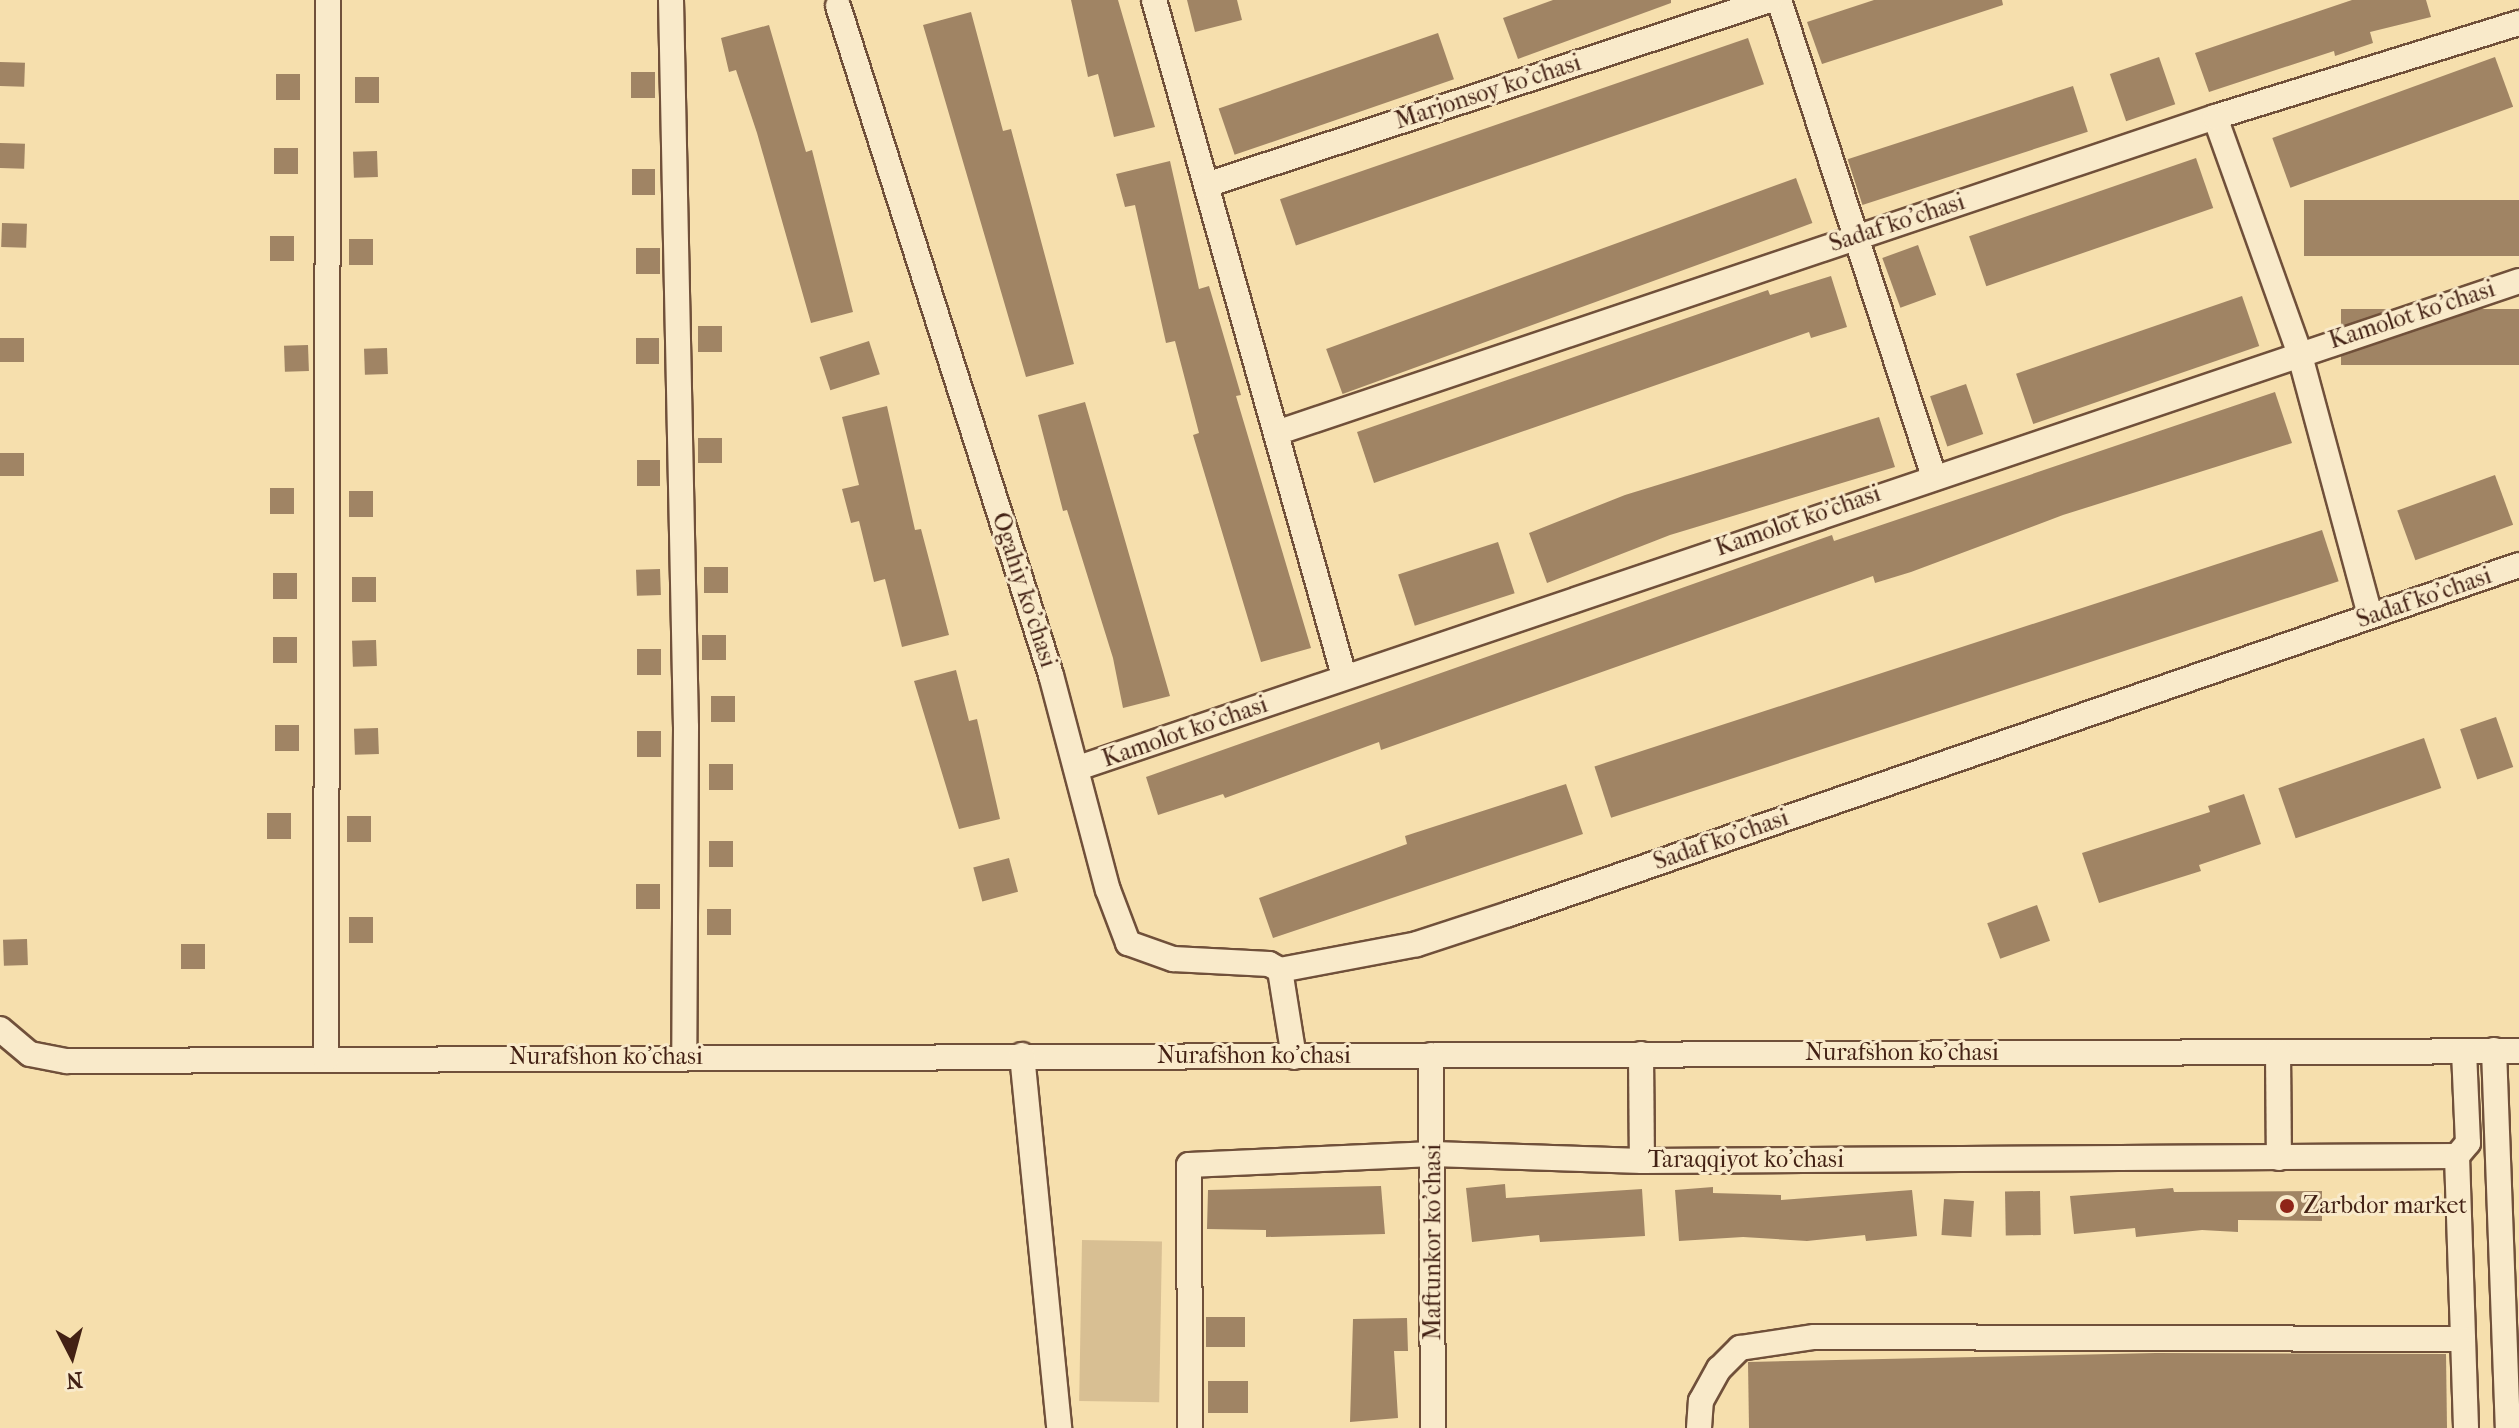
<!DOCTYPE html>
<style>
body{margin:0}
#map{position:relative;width:2519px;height:1428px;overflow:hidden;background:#f6dfad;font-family:"IM FELL French Canon",serif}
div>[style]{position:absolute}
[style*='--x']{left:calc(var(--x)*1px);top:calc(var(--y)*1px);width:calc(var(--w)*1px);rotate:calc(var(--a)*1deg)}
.green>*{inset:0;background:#d8bf93;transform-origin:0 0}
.building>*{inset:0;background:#a08464;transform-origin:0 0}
.roads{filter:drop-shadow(2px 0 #70503a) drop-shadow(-2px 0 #70503a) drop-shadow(0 2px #70503a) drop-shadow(0 -2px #70503a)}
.minor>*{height:24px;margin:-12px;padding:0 12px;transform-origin:12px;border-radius:12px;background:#f9eaca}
.dots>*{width:22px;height:22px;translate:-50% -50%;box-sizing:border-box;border:4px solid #f9eaca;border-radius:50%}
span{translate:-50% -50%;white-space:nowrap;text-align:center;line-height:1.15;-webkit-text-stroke:6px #f9eaca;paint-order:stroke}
.street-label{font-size:24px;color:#432114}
.poi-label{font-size:24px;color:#432114}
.left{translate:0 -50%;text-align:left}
.north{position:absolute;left:32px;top:1316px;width:80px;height:80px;-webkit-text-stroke:6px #f9eaca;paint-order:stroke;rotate:174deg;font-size:22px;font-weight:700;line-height:32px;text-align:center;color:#432114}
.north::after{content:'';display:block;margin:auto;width:28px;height:36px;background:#432114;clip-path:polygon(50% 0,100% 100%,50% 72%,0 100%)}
</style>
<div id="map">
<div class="green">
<i style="left:1082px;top:1240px;width:80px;height:161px;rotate:1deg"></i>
</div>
<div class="building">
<i style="clip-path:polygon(1071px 0,1118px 0,1155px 127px,1114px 137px,1098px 74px,1088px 77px)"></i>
<i style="clip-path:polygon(1187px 0,1237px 0,1242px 20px,1195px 32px)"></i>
<i style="clip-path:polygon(1553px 0,1671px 0,1671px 3px,1518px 59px,1503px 18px)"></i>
<i style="clip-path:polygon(1874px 0,2002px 0,2003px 5px,1822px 64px,1807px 22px)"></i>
<i style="clip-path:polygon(2352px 0,2426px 0,2431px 17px,2370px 32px,2373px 43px,2335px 56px,2334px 51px,2209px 92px,2195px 53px)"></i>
<i style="clip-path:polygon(971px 12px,1003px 131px,1011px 129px,1074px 364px,1026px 377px,923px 25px)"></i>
<i style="clip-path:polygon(769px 25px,806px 152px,812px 150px,853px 312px,811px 323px,757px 133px,736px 70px,729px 72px,721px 38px)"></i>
<i style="left:1438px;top:33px;width:49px;height:232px;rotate:71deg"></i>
<i style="left:1748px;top:38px;width:49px;height:495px;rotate:71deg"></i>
<i style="left:2159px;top:57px;width:50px;height:52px;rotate:71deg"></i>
<i style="left:2495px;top:57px;width:53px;height:237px;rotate:70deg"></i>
<i style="left:0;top:62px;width:25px;height:24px;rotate:2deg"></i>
<i style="left:655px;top:72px;width:26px;height:24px;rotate:90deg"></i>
<i style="left:276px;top:74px;width:24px;height:26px"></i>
<i style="left:355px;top:77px;width:24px;height:26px"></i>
<i style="left:2073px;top:86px;width:48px;height:237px;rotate:72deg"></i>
<i style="left:0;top:143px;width:25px;height:25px;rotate:2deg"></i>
<i style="left:298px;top:148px;width:26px;height:24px;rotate:90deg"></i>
<i style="left:377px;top:151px;width:26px;height:24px;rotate:88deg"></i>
<i style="left:2196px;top:158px;width:53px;height:240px;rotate:71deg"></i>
<i style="clip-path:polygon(1170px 161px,1199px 289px,1209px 286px,1241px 395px,1236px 396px,1311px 648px,1261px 662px,1193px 435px,1199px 433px,1175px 341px,1166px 343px,1135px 205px,1125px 207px,1116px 174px)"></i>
<i style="left:632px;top:169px;width:23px;height:26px"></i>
<i style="left:1796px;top:178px;width:48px;height:500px;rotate:70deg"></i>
<i style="left:2519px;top:200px;width:56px;height:215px;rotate:90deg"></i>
<i style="left:2px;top:223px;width:25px;height:24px;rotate:2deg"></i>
<i style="left:270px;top:236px;width:24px;height:25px"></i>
<i style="left:349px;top:239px;width:24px;height:26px"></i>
<i style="left:1918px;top:245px;width:53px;height:38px;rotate:70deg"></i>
<i style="left:636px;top:248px;width:24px;height:26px"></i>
<i style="clip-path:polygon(1831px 276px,1847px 327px,1811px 338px,1809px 332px,1374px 483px,1357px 432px,1768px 290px,1770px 295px)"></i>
<i style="left:2242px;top:296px;width:53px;height:239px;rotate:71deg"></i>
<i style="left:2519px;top:309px;width:56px;height:178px;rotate:90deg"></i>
<i style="left:698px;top:326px;width:24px;height:26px"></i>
<i style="left:0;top:338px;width:24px;height:24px"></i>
<i style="left:636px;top:338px;width:23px;height:26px"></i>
<i style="left:869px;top:341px;width:35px;height:52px;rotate:72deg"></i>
<i style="left:308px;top:345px;width:26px;height:24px;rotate:88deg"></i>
<i style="left:387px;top:348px;width:26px;height:23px;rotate:88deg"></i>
<i style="left:1966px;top:384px;width:53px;height:38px;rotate:71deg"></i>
<i style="clip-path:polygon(2275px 392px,2292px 443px,2063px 515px,1911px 572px,1875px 583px,1873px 576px,1381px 750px,1379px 742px,1225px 798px,1223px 794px,1158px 815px,1146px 777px,1832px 535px,1834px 541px)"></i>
<i style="clip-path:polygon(1085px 402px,1170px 696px,1123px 708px,1113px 658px,1067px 510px,1063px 511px,1038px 415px)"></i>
<i style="clip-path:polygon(887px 406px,915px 530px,921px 529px,949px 635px,902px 647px,885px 579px,874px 582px,859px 521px,851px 523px,842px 489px,859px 485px,842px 417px)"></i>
<i style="clip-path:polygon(1879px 417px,1895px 467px,1670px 535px,1547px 583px,1529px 533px,1625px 495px)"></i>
<i style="left:698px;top:438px;width:24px;height:25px"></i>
<i style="left:0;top:453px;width:24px;height:23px"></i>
<i style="left:637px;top:460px;width:23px;height:26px"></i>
<i style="left:2495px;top:475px;width:53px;height:104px;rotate:70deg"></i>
<i style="left:270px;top:488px;width:24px;height:26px"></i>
<i style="left:349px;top:491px;width:24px;height:26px"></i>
<i style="left:2322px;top:530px;width:54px;height:765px;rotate:72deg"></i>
<i style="left:1498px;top:542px;width:54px;height:105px;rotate:72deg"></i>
<i style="left:704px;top:567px;width:24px;height:26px"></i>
<i style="left:660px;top:569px;width:26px;height:24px;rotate:88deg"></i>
<i style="left:297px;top:573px;width:26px;height:24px;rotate:90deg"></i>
<i style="left:352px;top:577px;width:24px;height:25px"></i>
<i style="left:702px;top:635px;width:24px;height:25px"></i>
<i style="left:297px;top:637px;width:26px;height:24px;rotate:90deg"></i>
<i style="left:376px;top:640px;width:26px;height:24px;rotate:88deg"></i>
<i style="left:661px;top:649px;width:26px;height:24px;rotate:90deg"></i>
<i style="clip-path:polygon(956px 670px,969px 721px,977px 719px,1000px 819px,959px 829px,914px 681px)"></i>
<i style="left:735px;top:696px;width:26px;height:24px;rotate:90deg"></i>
<i style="left:2496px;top:717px;width:53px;height:38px;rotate:71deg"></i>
<i style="left:299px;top:725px;width:26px;height:24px;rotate:90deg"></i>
<i style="left:378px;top:728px;width:26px;height:24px;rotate:88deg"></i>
<i style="left:637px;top:731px;width:24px;height:26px"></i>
<i style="left:2424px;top:738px;width:53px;height:154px;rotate:71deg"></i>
<i style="left:733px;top:764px;width:26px;height:24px;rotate:90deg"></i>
<i style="clip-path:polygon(1566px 784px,1583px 834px,1273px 938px,1259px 898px,1407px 844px,1405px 836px)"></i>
<i style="clip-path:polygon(2244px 794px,2261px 844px,2199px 865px,2201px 871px,2099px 903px,2082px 853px,2210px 812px,2208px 806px)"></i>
<i style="left:267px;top:813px;width:24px;height:26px"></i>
<i style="left:347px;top:816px;width:24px;height:26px"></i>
<i style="left:733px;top:841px;width:26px;height:24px;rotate:90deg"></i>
<i style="left:1009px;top:858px;width:35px;height:37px;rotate:75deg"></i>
<i style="left:636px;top:884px;width:24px;height:25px"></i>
<i style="left:2037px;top:905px;width:38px;height:53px;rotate:70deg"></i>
<i style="left:707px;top:909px;width:24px;height:26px"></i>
<i style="left:349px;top:917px;width:24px;height:26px"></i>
<i style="left:27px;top:939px;width:26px;height:24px;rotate:88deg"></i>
<i style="left:181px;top:944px;width:24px;height:25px"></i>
<i style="clip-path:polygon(1505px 1184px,1506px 1198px,1642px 1189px,1645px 1236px,1540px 1242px,1539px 1235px,1472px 1242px,1466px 1188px)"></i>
<i style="clip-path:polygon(1381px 1186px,1385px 1234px,1266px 1237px,1266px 1230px,1207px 1229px,1208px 1190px)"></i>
<i style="clip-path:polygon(1713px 1187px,1713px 1193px,1781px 1195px,1781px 1200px,1912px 1190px,1917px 1236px,1866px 1241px,1865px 1235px,1807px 1241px,1743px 1237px,1679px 1241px,1675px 1190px)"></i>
<i style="clip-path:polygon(2173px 1188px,2174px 1192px,2322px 1191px,2322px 1221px,2238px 1220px,2238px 1232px,2202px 1230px,2136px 1237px,2135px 1228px,2074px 1234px,2070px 1196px)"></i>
<i style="left:2040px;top:1191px;width:44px;height:35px;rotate:89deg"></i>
<i style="left:1944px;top:1199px;width:30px;height:36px;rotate:4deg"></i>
<i style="left:1206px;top:1317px;width:39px;height:30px"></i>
<i style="clip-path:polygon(1407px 1318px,1408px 1351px,1394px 1351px,1398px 1418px,1350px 1422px,1353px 1319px)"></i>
<i style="clip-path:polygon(2156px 1353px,2446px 1354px,2447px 1428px,1749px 1428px,1748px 1362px)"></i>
<i style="left:1248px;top:1381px;width:32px;height:40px;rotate:90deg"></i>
</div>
<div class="roads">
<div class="minor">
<i style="--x:671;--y:0;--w:727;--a:88.82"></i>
<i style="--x:686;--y:727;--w:329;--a:90.3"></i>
<i style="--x:1154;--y:0;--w:702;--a:74.3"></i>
<i style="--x:1779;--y:0;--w:499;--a:72"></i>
<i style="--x:838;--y:6;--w:702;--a:72.34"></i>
<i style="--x:1051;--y:675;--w:222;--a:75.2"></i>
<i style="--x:1108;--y:890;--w:57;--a:69.3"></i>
<i style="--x:1128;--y:943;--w:48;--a:19.6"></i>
<i style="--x:1173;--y:959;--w:96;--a:3"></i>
<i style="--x:1269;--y:964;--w:13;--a:29"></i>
<i style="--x:1280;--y:970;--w:88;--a:80.9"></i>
<i style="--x:2215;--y:117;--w:250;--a:70.3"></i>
<i style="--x:2299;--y:352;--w:273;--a:74.9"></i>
<i style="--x:1206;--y:185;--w:594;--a:-18.16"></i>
<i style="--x:1279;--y:432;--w:988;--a:-18.6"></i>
<i style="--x:2215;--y:117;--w:318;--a:-17.2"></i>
<i style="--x:1078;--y:768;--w:1521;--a:-18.67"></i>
<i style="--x:1280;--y:970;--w:139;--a:-10.7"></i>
<i style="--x:1417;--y:944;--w:97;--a:-18.1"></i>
<i style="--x:1509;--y:914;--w:1069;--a:-19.06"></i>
<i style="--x:0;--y:1029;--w:39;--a:40"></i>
<i style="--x:30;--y:1054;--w:38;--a:11"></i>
<i style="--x:67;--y:1061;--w:2452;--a:-0.23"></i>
<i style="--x:2494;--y:1050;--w:378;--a:87.9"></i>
<i style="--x:2278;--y:1052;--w:106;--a:89.5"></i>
<i style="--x:1641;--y:1054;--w:107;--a:89.5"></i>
<i style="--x:1022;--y:1055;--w:375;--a:84.3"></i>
<i style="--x:1431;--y:1055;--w:373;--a:89.7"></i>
<i style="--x:326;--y:1059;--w:1059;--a:-89.89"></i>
<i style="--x:2457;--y:1156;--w:272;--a:88.1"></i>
<i style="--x:1190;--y:1428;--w:263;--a:-90.2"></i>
<i style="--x:1189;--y:1165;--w:244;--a:-2.6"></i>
<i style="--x:1433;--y:1154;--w:209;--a:1.9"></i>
<i style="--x:1642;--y:1161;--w:815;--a:-0.35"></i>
<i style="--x:2457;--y:1156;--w:17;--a:-50"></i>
<i style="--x:2468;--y:1143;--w:92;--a:-92.5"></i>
<i style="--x:1699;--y:1428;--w:27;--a:-86"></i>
<i style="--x:1701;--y:1401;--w:37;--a:-61"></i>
<i style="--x:1719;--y:1369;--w:30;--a:-45"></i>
<i style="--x:1740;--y:1348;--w:75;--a:-8.5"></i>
<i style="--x:1814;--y:1337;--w:649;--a:0.18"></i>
</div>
</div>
<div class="dots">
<i style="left:2287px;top:1206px;background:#8f2418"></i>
</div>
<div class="street-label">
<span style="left:1488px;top:92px;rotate:-18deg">Marjonsoy ko'chasi</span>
<span style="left:1897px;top:223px;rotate:-18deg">Sadaf ko'chasi</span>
<span style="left:2412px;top:315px;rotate:-18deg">Kamolot ko'chasi</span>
<span style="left:1798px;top:521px;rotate:-19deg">Kamolot ko'chasi</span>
<span style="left:1024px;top:590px;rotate:72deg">Ogahiy ko'chasi</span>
<span style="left:2424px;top:598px;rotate:-19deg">Sadaf ko'chasi</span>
<span style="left:1185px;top:732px;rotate:-19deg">Kamolot ko'chasi</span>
<span style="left:1721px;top:840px;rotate:-19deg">Sadaf ko'chasi</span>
<span style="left:1902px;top:1053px">Nurafshon ko'chasi</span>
<span style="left:1254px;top:1056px">Nurafshon ko'chasi</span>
<span style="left:606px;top:1057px">Nurafshon ko'chasi</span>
<span style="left:1746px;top:1160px">Taraqqiyot ko'chasi</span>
<span style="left:1433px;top:1242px;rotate:-90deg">Maftunkor ko'chasi</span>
</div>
<div class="poi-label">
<span class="left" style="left:2303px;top:1206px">Zarbdor market</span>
</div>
<div class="north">N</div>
</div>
